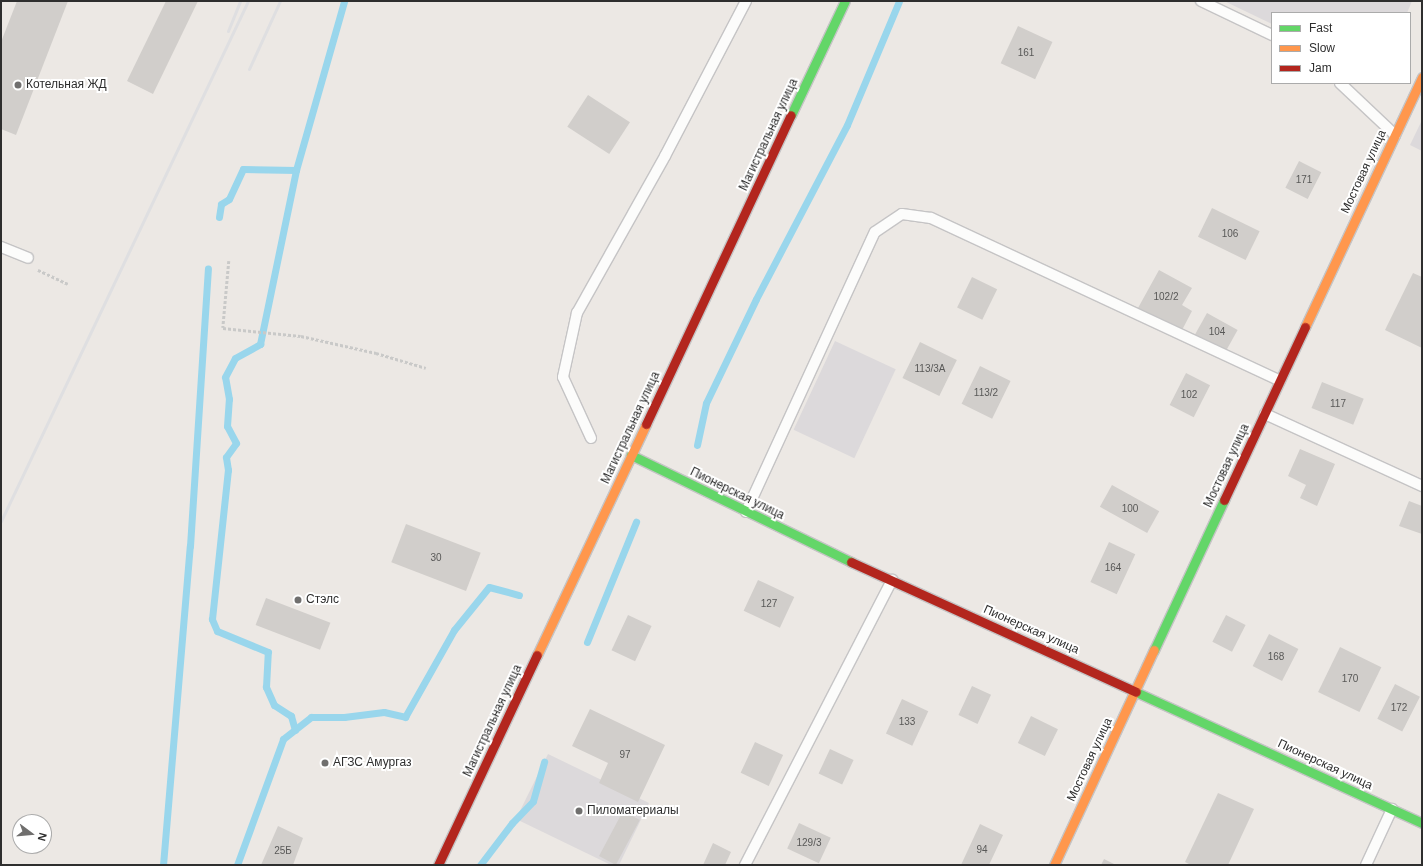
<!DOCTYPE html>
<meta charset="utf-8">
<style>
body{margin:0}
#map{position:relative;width:1423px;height:866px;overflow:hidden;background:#ece8e4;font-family:Helvetica,sans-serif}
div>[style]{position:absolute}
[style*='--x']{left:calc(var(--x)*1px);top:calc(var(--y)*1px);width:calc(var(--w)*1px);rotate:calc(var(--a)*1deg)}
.industrial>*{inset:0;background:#dcd9db;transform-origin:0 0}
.stream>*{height:7px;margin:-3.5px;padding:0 3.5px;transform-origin:3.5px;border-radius:3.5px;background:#99d6ec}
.building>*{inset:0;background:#d1cecb;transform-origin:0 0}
.path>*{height:2.5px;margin-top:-1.25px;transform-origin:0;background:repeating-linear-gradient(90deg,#c9c9c8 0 3px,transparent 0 5px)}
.roads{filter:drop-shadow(1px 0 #c5c4c5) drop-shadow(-1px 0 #c5c4c5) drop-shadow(0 1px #c5c4c5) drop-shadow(0 -1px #c5c4c5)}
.lane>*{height:10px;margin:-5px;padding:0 5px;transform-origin:5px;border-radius:5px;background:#fcfcfb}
.fast>*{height:9px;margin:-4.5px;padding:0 4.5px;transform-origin:4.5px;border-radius:4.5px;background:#63d668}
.slow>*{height:9px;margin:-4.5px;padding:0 4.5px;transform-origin:4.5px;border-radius:4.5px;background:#ff974d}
.jam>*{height:9px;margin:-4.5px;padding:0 4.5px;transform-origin:4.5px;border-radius:4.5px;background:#b3261e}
.rail>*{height:3px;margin:-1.5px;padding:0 1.5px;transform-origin:1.5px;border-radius:1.5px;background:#dfdfe1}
.dots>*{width:11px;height:11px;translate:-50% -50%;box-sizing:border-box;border:2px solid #fff;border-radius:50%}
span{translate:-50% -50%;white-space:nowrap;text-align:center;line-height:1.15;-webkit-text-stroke:4px #fff;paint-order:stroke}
.number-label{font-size:10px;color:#585857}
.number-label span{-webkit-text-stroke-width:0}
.poi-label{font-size:12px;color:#2e2e2e}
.left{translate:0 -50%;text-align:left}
.street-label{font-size:12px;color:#2e2e2e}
.frame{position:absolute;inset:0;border:2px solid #2e2e2e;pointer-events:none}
.legend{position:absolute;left:1271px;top:12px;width:140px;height:72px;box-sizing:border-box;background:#fff;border:1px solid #ababab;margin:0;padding:5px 7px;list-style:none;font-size:12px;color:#2e2e2e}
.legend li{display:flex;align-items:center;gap:8px;height:20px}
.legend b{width:20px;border:1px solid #ababab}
.north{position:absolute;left:12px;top:814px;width:40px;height:40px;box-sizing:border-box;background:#fff;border:1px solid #ababab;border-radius:50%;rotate:106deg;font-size:11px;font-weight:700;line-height:16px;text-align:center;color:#2e2e2e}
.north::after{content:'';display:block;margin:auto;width:14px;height:18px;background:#706f6e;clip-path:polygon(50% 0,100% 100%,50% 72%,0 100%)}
</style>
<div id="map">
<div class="industrial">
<i style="clip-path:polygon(1224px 1px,1412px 1px,1407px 13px,1272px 13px,1272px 24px)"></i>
<i style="clip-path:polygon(1422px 120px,1422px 151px,1410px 145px)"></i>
<i style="left:835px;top:341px;width:67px;height:98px;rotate:25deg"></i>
<i style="clip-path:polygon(548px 754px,649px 803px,619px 865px,611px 865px,516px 819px)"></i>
</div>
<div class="stream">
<i style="--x:219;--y:217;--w:13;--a:-81"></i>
<i style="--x:221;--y:204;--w:9;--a:-32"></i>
<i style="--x:229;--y:199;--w:33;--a:-65"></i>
<i style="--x:243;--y:169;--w:53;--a:1.1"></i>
<i style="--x:697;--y:445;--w:43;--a:-77.9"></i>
<i style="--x:706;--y:403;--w:115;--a:-64.3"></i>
<i style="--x:756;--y:299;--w:196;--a:-62.4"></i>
<i style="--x:847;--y:125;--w:134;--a:-67.2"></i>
<i style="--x:587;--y:642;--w:130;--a:-67.8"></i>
<i style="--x:295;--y:730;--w:15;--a:-106"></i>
<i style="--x:291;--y:716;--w:20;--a:-147"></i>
<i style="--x:274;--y:705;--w:20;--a:-114"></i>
<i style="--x:266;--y:687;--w:35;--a:-87"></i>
<i style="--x:268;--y:652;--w:55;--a:-157.6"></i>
<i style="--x:217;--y:631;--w:13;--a:-113"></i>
<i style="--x:212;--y:619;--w:150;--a:-83.9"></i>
<i style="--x:228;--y:470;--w:13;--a:-99"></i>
<i style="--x:226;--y:457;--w:17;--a:-54"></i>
<i style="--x:236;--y:443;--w:19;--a:-118"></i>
<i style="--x:227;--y:426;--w:27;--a:-86"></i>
<i style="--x:229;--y:399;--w:22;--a:-100"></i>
<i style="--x:225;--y:377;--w:21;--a:-62"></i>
<i style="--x:235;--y:358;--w:29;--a:-29"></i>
<i style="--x:260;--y:344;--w:178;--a:-78.3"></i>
<i style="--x:296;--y:170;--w:176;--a:-74.1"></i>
<i style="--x:163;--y:865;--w:320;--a:-85.2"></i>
<i style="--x:190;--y:546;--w:278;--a:-86.3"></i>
<i style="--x:237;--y:865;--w:134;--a:-69.9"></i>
<i style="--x:283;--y:739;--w:36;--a:-38"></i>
<i style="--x:311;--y:717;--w:33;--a:0"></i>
<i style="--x:344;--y:717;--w:40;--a:-7.1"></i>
<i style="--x:384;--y:712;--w:22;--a:13"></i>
<i style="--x:405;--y:717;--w:100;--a:-60.6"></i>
<i style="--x:454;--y:630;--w:55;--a:-50.9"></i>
<i style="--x:489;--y:587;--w:31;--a:15"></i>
<i style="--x:480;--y:865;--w:53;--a:-52.7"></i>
<i style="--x:512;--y:823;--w:30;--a:-46"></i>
<i style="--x:533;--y:801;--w:41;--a:-74.2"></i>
</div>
<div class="building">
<i style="clip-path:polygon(17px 1px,68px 1px,16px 135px,1px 129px,1px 42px)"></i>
<i style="clip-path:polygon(166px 1px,198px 1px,153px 94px,127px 81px)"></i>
<i style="left:1018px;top:26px;width:38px;height:41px;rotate:25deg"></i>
<i style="left:588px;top:95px;width:50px;height:38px;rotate:33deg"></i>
<i style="left:1299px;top:161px;width:25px;height:30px;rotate:27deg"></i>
<i style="left:1212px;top:208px;width:53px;height:32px;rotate:26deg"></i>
<i style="clip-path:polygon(1159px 270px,1192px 288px,1182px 305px,1192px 311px,1181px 332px,1138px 308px)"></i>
<i style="clip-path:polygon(1413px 273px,1422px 277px,1422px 348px,1385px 330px)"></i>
<i style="left:972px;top:277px;width:28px;height:34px;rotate:26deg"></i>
<i style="left:1207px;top:313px;width:35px;height:25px;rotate:29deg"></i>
<i style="left:920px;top:342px;width:41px;height:40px;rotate:26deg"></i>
<i style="left:980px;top:366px;width:34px;height:42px;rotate:26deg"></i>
<i style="left:1186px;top:373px;width:27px;height:36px;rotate:27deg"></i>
<i style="left:1322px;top:382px;width:45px;height:28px;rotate:22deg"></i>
<i style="clip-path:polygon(1300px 449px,1335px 464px,1317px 506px,1300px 498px,1306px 485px,1288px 476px)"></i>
<i style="left:1112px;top:485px;width:54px;height:25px;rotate:29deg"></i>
<i style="clip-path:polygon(1409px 501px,1422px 506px,1422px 534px,1399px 526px)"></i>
<i style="left:406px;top:524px;width:80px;height:41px;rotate:21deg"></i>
<i style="left:1109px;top:542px;width:29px;height:44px;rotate:25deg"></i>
<i style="left:758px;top:580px;width:40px;height:34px;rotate:25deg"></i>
<i style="left:266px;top:598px;width:69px;height:29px;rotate:21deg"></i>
<i style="left:628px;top:615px;width:26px;height:39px;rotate:25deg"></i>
<i style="left:1226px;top:615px;width:22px;height:30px;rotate:27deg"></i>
<i style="left:1269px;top:634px;width:33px;height:36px;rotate:27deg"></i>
<i style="left:1340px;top:647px;width:46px;height:50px;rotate:26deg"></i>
<i style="left:1395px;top:684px;width:28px;height:39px;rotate:27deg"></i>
<i style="left:972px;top:686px;width:21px;height:32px;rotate:25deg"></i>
<i style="left:902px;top:699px;width:29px;height:38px;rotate:25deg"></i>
<i style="clip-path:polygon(590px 709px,665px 745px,638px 802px,599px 783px,608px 763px,572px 746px)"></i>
<i style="left:1031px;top:716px;width:30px;height:30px;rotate:26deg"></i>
<i style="left:755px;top:742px;width:31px;height:34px;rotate:25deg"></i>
<i style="left:830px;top:749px;width:26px;height:27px;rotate:25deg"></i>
<i style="clip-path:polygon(1218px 793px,1254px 809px,1228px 865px,1191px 865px,1185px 862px)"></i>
<i style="left:623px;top:811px;width:19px;height:51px;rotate:28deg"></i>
<i style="left:799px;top:823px;width:35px;height:28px;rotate:25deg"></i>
<i style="clip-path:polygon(980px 824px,1003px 835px,989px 865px,961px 865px)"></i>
<i style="clip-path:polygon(278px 826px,303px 838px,293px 865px,261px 865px)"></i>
<i style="clip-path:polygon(713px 843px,731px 852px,725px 865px,703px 865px)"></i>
<i style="clip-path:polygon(1104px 859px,1116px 865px,1101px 865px)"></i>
</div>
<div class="path">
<i style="--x:229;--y:261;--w:67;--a:95.1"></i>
<i style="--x:223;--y:328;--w:78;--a:5.9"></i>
<i style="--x:301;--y:336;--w:77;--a:12.8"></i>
<i style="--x:376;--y:353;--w:52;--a:16.7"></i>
<i style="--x:38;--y:270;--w:33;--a:25"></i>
</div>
<div class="roads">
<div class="lane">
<i style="--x:1201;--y:1;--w:79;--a:25.6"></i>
<i style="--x:1340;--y:83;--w:76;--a:43.4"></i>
<i style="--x:1;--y:247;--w:29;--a:22"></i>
<i style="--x:1265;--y:414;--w:173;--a:24.6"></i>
<i style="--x:591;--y:438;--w:67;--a:-114.7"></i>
<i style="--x:563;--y:377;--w:66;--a:-77.7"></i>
<i style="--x:577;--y:313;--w:180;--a:-60.7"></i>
<i style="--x:665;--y:156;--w:175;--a:-62.4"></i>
<i style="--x:746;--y:512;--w:308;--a:-65.3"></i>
<i style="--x:875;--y:232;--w:32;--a:-34"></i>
<i style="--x:902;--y:214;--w:29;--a:8"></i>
<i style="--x:931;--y:218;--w:385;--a:25"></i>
<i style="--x:745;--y:865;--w:321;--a:-62.7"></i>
<i style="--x:1366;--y:865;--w:62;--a:-65.1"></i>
</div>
<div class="fast">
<i style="--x:791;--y:115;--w:126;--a:-64.7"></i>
<i style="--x:631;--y:455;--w:245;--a:25.9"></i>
<i style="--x:1154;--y:650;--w:166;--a:-65"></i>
<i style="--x:1136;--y:692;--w:315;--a:24.6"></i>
</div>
<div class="slow">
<i style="--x:1305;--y:327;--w:276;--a:-64.9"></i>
<i style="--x:537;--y:655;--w:255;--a:-64.7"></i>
<i style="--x:1054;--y:865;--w:237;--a:-65.1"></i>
</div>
<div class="jam">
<i style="--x:646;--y:424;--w:341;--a:-64.9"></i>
<i style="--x:1224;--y:500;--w:191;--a:-64.9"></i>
<i style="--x:851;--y:562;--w:313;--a:24.5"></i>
<i style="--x:438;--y:865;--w:232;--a:-64.8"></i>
</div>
</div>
<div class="rail">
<i style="--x:228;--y:31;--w:32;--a:-68"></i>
<i style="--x:249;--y:69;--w:75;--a:-65.5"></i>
<i style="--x:1;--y:521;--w:576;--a:-64.59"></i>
</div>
<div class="dots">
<i style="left:18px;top:85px;background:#706f6e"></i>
<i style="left:298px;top:600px;background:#706f6e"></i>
<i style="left:325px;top:763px;background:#706f6e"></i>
<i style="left:579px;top:811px;background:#706f6e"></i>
</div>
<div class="number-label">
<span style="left:1026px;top:53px">161</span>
<span style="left:1304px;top:180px">171</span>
<span style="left:1230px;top:234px">106</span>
<span style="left:1166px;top:297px">102/2</span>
<span style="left:1217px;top:332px">104</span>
<span style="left:930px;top:369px">113/3А</span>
<span style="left:986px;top:393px">113/2</span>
<span style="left:1189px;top:395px">102</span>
<span style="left:1338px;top:404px">117</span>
<span style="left:1130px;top:509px">100</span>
<span style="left:436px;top:558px">30</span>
<span style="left:1113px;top:568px">164</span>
<span style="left:769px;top:604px">127</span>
<span style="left:1276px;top:657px">168</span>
<span style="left:1350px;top:679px">170</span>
<span style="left:1399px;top:708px">172</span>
<span style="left:907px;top:722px">133</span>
<span style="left:625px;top:755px">97</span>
<span style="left:809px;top:843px">129/3</span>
<span style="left:982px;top:850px">94</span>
<span style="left:283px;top:851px">25Б</span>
</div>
<div class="poi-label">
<span class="left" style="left:26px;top:85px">Котельная ЖД</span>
<span class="left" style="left:306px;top:600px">Стэлс</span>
<span class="left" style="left:333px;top:763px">АГЗС Амургаз</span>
<span class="left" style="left:587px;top:811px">Пиломатериалы</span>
</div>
<div class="street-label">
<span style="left:769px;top:135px;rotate:-65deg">Магистральная улица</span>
<span style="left:1364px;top:172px;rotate:-65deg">Мостовая улица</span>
<span style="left:631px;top:428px;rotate:-65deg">Магистральная улица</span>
<span style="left:1227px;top:466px;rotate:-65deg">Мостовая улица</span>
<span style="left:737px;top:494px;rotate:26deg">Пионерская улица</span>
<span style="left:1031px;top:630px;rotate:24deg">Пионерская улица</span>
<span style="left:493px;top:721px;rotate:-65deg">Магистральная улица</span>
<span style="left:1090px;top:760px;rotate:-65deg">Мостовая улица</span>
<span style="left:1325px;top:765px;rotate:25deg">Пионерская улица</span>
</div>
<div class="frame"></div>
<ul class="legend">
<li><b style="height:5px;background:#63d668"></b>Fast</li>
<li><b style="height:5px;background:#ff974d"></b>Slow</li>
<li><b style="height:5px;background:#b3261e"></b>Jam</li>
</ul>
<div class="north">N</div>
</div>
